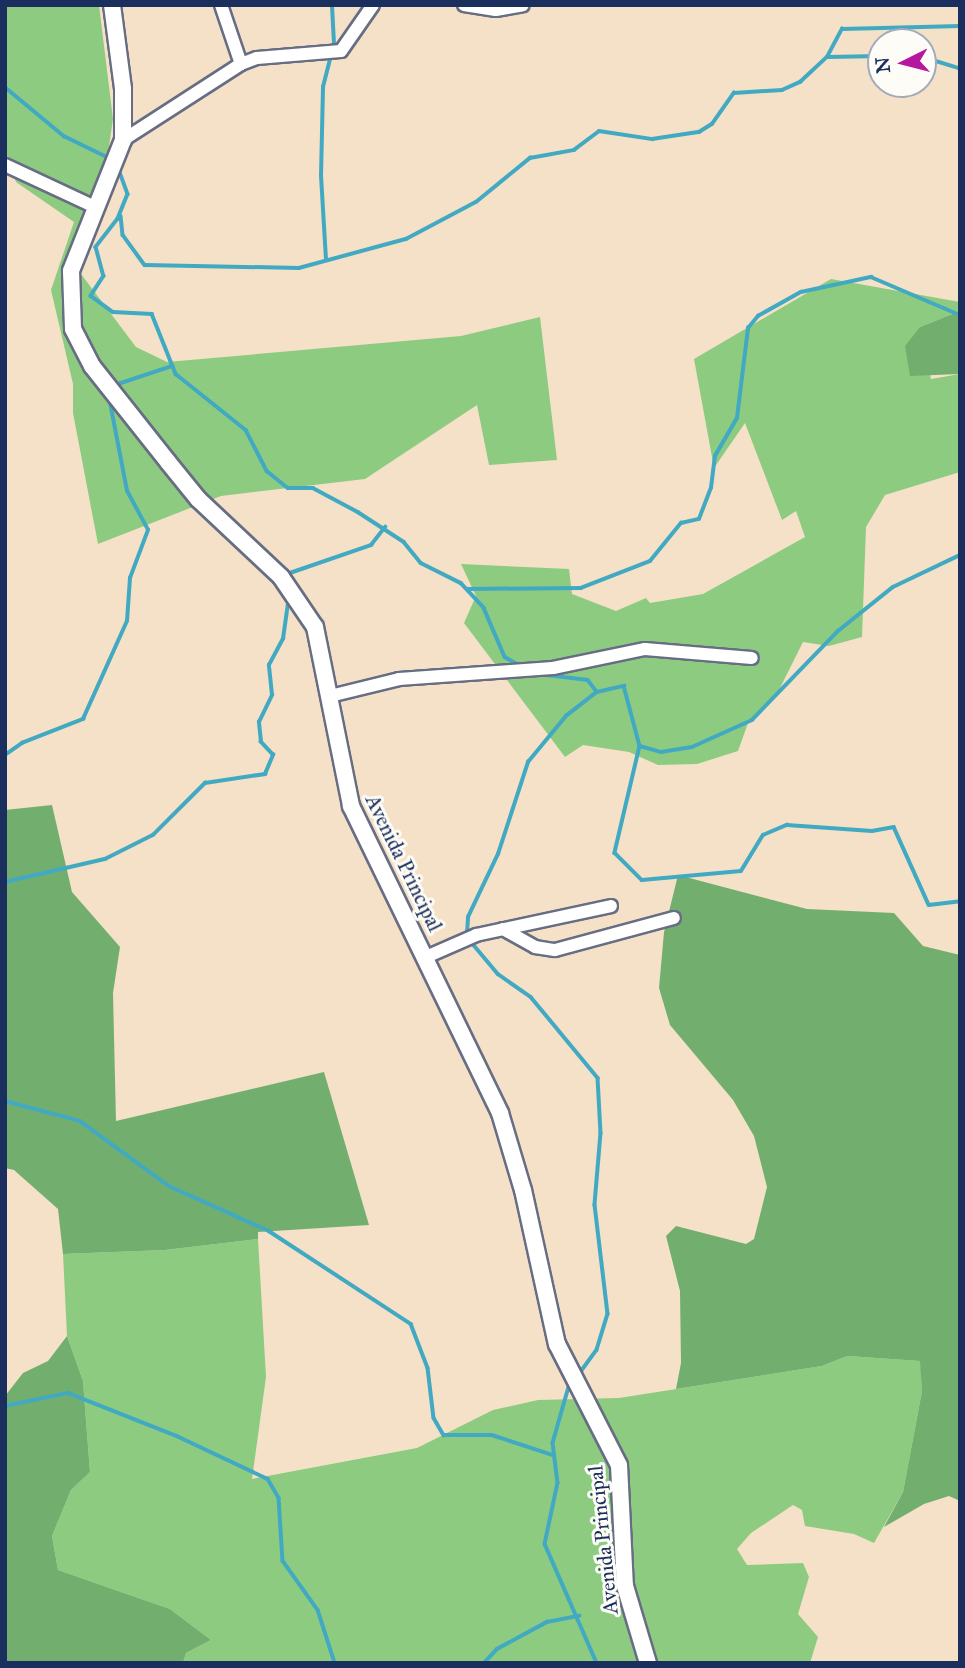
<!DOCTYPE html>
<style>
body{margin:0}
#map{position:relative;width:965px;height:1668px;overflow:hidden;background:#f5e1c7;font-family:"IM FELL Great Primer",serif}
div>[style]{position:absolute}
[style*='--x']{left:calc(var(--x)*1px);top:calc(var(--y)*1px);width:calc(var(--w)*1px);rotate:calc(var(--a)*1deg)}
.green>*{inset:0;background:#8dcb81}
.forest>*{inset:0;background:#72af6f}
.stream>*{height:3.5px;margin:-1.75px;padding:0 1.75px;transform-origin:1.75px;border-radius:1.75px;background:#42a9c2}
.roads{filter:drop-shadow(2px 0 #676d83) drop-shadow(-2px 0 #676d83) drop-shadow(0 2px #676d83) drop-shadow(0 -2px #676d83)}
.minor>*{height:12px;margin:-6px;padding:0 6px;transform-origin:6px;border-radius:6px;background:#fff}
.tertiary>*{height:16px;margin:-8px;padding:0 8px;transform-origin:8px;border-radius:8px;background:#fff}
span{translate:-50% -50%;white-space:nowrap;text-align:center;line-height:1.15;-webkit-text-stroke:6px #fdfcf7;paint-order:stroke}
.street-label{font-size:21px;color:#1b2f5e}
.frame{position:absolute;inset:0;border:7px solid #1b2f5e;pointer-events:none}
.north{position:absolute;left:867px;top:28px;width:70px;height:70px;box-sizing:border-box;background:#fdfcf7;border:2px solid #a3aaba;border-radius:50%;rotate:264deg;font-size:19px;font-weight:700;line-height:28px;text-align:center;color:#1b2f5e}
.north::after{content:'';display:block;margin:auto;width:24px;height:32px;background:#b5179e;clip-path:polygon(50% 0,100% 100%,50% 72%,0 100%)}
</style>
<div id="map">
<div class="green">
<i style="clip-path:polygon(5px 5px,99px 5px,113px 119px,107px 160px,114px 185px,78px 270px,136px 347px,167px 362px,461px 336px,540px 317px,557px 460px,489px 465px,477px 405px,365px 479px,221px 496px,98px 544px,73px 413px,73px 384px,51px 290px,74px 222px,16px 182px,5px 152px)"></i>
<i style="clip-path:polygon(831px 279px,960px 302px,960px 311px,920px 327px,931px 379px,960px 374px,960px 472px,885px 495px,866px 527px,862px 637px,829px 646px,803px 642px,778px 692px,748px 723px,738px 751px,697px 764px,658px 765px,629px 752px,583px 745px,565px 757px,464px 623px,476px 596px,461px 564px,569px 569px,572px 594px,616px 611px,646px 598px,650px 603px,703px 594px,805px 537px,796px 511px,782px 520px,745px 423px,714px 468px,694px 359px)"></i>
<i style="clip-path:polygon(258px 1239px,266px 1377px,252px 1479px,417px 1448px,493px 1410px,538px 1400px,619px 1398px,822px 1366px,847px 1356px,921px 1361px,922px 1391px,903px 1492px,874px 1543px,854px 1534px,805px 1526px,802px 1510px,793px 1505px,751px 1533px,737px 1549px,747px 1565px,803px 1563px,809px 1577px,798px 1614px,818px 1637px,810px 1663px,183px 1663px,186px 1653px,211px 1640px,170px 1609px,58px 1570px,52px 1536px,71px 1490px,90px 1472px,83px 1381px,67px 1336px,63px 1254px,165px 1250px)"></i>
</div>
<div class="forest">
<i style="clip-path:polygon(960px 311px,960px 374px,910px 376px,905px 346px,920px 327px)"></i>
<i style="clip-path:polygon(52px 805px,72px 892px,120px 947px,113px 993px,116px 1121px,324px 1072px,369px 1225px,258px 1232px,258px 1239px,165px 1250px,63px 1254px,58px 1209px,14px 1170px,5px 1168px,5px 810px)"></i>
<i style="clip-path:polygon(678px 875px,807px 909px,894px 913px,923px 946px,960px 955px,960px 1501px,949px 1496px,924px 1504px,884px 1527px,903px 1492px,922px 1391px,920px 1361px,847px 1356px,822px 1366px,676px 1389px,681px 1363px,680px 1291px,666px 1236px,676px 1226px,746px 1244px,754px 1239px,767px 1187px,754px 1136px,733px 1100px,670px 1025px,659px 988px,664px 932px)"></i>
<i style="clip-path:polygon(67px 1336px,83px 1381px,90px 1472px,71px 1490px,52px 1536px,58px 1570px,170px 1609px,211px 1640px,186px 1653px,183px 1663px,5px 1663px,5px 1396px,23px 1373px,48px 1361px)"></i>
</div>
<div class="stream">
<i style="--x:827;--y:57;--w:54;--a:-1.1"></i>
<i style="--x:923;--y:57;--w:39;--a:17"></i>
<i style="--x:5;--y:87;--w:77;--a:39.7"></i>
<i style="--x:64;--y:136;--w:52;--a:26.1"></i>
<i style="--x:117;--y:164;--w:32;--a:70"></i>
<i style="--x:128;--y:194;--w:27;--a:112"></i>
<i style="--x:118;--y:219;--w:36;--a:128"></i>
<i style="--x:96;--y:247;--w:30;--a:75"></i>
<i style="--x:104;--y:276;--w:24;--a:123"></i>
<i style="--x:91;--y:296;--w:27;--a:36"></i>
<i style="--x:113;--y:312;--w:39;--a:3"></i>
<i style="--x:152;--y:314;--w:65;--a:68.2"></i>
<i style="--x:176;--y:374;--w:90;--a:38.7"></i>
<i style="--x:246;--y:430;--w:46;--a:62.9"></i>
<i style="--x:267;--y:471;--w:27;--a:39"></i>
<i style="--x:288;--y:488;--w:25;--a:0"></i>
<i style="--x:313;--y:488;--w:51;--a:28.1"></i>
<i style="--x:358;--y:512;--w:55;--a:33.1"></i>
<i style="--x:404;--y:542;--w:27;--a:51"></i>
<i style="--x:421;--y:563;--w:45;--a:26.6"></i>
<i style="--x:461;--y:583;--w:34;--a:47"></i>
<i style="--x:484;--y:608;--w:53;--a:66.8"></i>
<i style="--x:505;--y:657;--w:16;--a:30"></i>
<i style="--x:121;--y:216;--w:19;--a:84"></i>
<i style="--x:123;--y:235;--w:37;--a:54"></i>
<i style="--x:145;--y:265;--w:154;--a:1.1"></i>
<i style="--x:299;--y:268;--w:111;--a:-15.2"></i>
<i style="--x:406;--y:239;--w:79;--a:-27.9"></i>
<i style="--x:476;--y:202;--w:70;--a:-39.2"></i>
<i style="--x:530;--y:158;--w:45;--a:-10.3"></i>
<i style="--x:574;--y:150;--w:31;--a:-37"></i>
<i style="--x:599;--y:131;--w:54;--a:8.6"></i>
<i style="--x:652;--y:139;--w:48;--a:-8.5"></i>
<i style="--x:699;--y:132;--w:15;--a:-32"></i>
<i style="--x:712;--y:124;--w:38;--a:-55"></i>
<i style="--x:734;--y:93;--w:48;--a:-3.6"></i>
<i style="--x:782;--y:90;--w:20;--a:-24"></i>
<i style="--x:800;--y:82;--w:37;--a:-43"></i>
<i style="--x:827;--y:57;--w:32;--a:-62"></i>
<i style="--x:842;--y:29;--w:118;--a:-1.5"></i>
<i style="--x:326;--y:260;--w:84;--a:-93.4"></i>
<i style="--x:321;--y:176;--w:89;--a:-88.7"></i>
<i style="--x:323;--y:87;--w:44;--a:-75.7"></i>
<i style="--x:334;--y:44;--w:39;--a:-93"></i>
<i style="--x:118;--y:384;--w:57;--a:-18.4"></i>
<i style="--x:287;--y:574;--w:89;--a:-19"></i>
<i style="--x:371;--y:545;--w:23;--a:-52"></i>
<i style="--x:467;--y:589;--w:114;--a:-0.5"></i>
<i style="--x:581;--y:588;--w:74;--a:-21.4"></i>
<i style="--x:650;--y:561;--w:49;--a:-50.8"></i>
<i style="--x:681;--y:523;--w:18;--a:-13"></i>
<i style="--x:699;--y:519;--w:33;--a:-69"></i>
<i style="--x:711;--y:488;--w:32;--a:-83"></i>
<i style="--x:715;--y:456;--w:44;--a:-59.9"></i>
<i style="--x:737;--y:418;--w:91;--a:-83"></i>
<i style="--x:748;--y:328;--w:16;--a:-50"></i>
<i style="--x:758;--y:316;--w:49;--a:-29.2"></i>
<i style="--x:801;--y:292;--w:72;--a:-12.1"></i>
<i style="--x:871;--y:277;--w:97;--a:23.1"></i>
<i style="--x:539;--y:674;--w:49;--a:7"></i>
<i style="--x:588;--y:680;--w:15;--a:53"></i>
<i style="--x:640;--y:746;--w:22;--a:16"></i>
<i style="--x:661;--y:752;--w:31;--a:-9"></i>
<i style="--x:692;--y:747;--w:66;--a:-24.2"></i>
<i style="--x:752;--y:720;--w:124;--a:-46"></i>
<i style="--x:838;--y:631;--w:70;--a:-38.7"></i>
<i style="--x:893;--y:587;--w:74;--a:-25.5"></i>
<i style="--x:5;--y:755;--w:21;--a:-35"></i>
<i style="--x:22;--y:743;--w:66;--a:-21.5"></i>
<i style="--x:83;--y:719;--w:107;--a:-65.8"></i>
<i style="--x:127;--y:621;--w:43;--a:-86"></i>
<i style="--x:130;--y:578;--w:51;--a:-69.4"></i>
<i style="--x:148;--y:530;--w:44;--a:-118.3"></i>
<i style="--x:127;--y:491;--w:90;--a:-100.9"></i>
<i style="--x:5;--y:882;--w:103;--a:-13"></i>
<i style="--x:105;--y:859;--w:54;--a:-26.6"></i>
<i style="--x:153;--y:835;--w:74;--a:-45"></i>
<i style="--x:205;--y:783;--w:61;--a:-8.5"></i>
<i style="--x:265;--y:774;--w:21;--a:-67"></i>
<i style="--x:273;--y:755;--w:18;--a:-133"></i>
<i style="--x:261;--y:742;--w:20;--a:-96"></i>
<i style="--x:259;--y:722;--w:30;--a:-64"></i>
<i style="--x:272;--y:695;--w:30;--a:-96"></i>
<i style="--x:269;--y:665;--w:30;--a:-62"></i>
<i style="--x:283;--y:639;--w:37;--a:-82"></i>
<i style="--x:467;--y:933;--w:16;--a:-86"></i>
<i style="--x:468;--y:917;--w:70;--a:-64.5"></i>
<i style="--x:498;--y:854;--w:97;--a:-71.9"></i>
<i style="--x:528;--y:762;--w:60;--a:-50.4"></i>
<i style="--x:566;--y:716;--w:39;--a:-38"></i>
<i style="--x:597;--y:692;--w:28;--a:-13"></i>
<i style="--x:624;--y:686;--w:62;--a:75.1"></i>
<i style="--x:640;--y:746;--w:110;--a:103.2"></i>
<i style="--x:615;--y:853;--w:38;--a:45"></i>
<i style="--x:642;--y:880;--w:99;--a:-5.2"></i>
<i style="--x:741;--y:871;--w:42;--a:-58.6"></i>
<i style="--x:763;--y:835;--w:26;--a:-23"></i>
<i style="--x:787;--y:825;--w:85;--a:4"></i>
<i style="--x:872;--y:831;--w:22;--a:-10"></i>
<i style="--x:894;--y:827;--w:85;--a:65.8"></i>
<i style="--x:929;--y:905;--w:31;--a:-7"></i>
<i style="--x:473;--y:944;--w:39;--a:50"></i>
<i style="--x:498;--y:974;--w:40;--a:34.9"></i>
<i style="--x:531;--y:997;--w:105;--a:50.4"></i>
<i style="--x:598;--y:1078;--w:55;--a:86.9"></i>
<i style="--x:601;--y:1133;--w:72;--a:94.8"></i>
<i style="--x:595;--y:1205;--w:110;--a:83.2"></i>
<i style="--x:608;--y:1314;--w:38;--a:107"></i>
<i style="--x:597;--y:1350;--w:26;--a:126"></i>
<i style="--x:5;--y:1101;--w:78;--a:14.9"></i>
<i style="--x:80;--y:1121;--w:110;--a:36.1"></i>
<i style="--x:169;--y:1186;--w:110;--a:24.2"></i>
<i style="--x:269;--y:1231;--w:170;--a:33.2"></i>
<i style="--x:411;--y:1324;--w:47;--a:68.9"></i>
<i style="--x:428;--y:1368;--w:50;--a:83.2"></i>
<i style="--x:434;--y:1418;--w:20;--a:60"></i>
<i style="--x:444;--y:1435;--w:48;--a:0"></i>
<i style="--x:492;--y:1435;--w:64;--a:18.2"></i>
<i style="--x:569;--y:1387;--w:58;--a:105.9"></i>
<i style="--x:553;--y:1443;--w:40;--a:82.9"></i>
<i style="--x:558;--y:1483;--w:62;--a:102"></i>
<i style="--x:545;--y:1544;--w:130;--a:66.4"></i>
<i style="--x:5;--y:1406;--w:64;--a:-11.7"></i>
<i style="--x:68;--y:1393;--w:119;--a:21.6"></i>
<i style="--x:179;--y:1437;--w:98;--a:25.3"></i>
<i style="--x:268;--y:1479;--w:22;--a:60"></i>
<i style="--x:279;--y:1498;--w:63;--a:86.4"></i>
<i style="--x:283;--y:1561;--w:60;--a:54.5"></i>
<i style="--x:318;--y:1610;--w:56;--a:72.2"></i>
<i style="--x:484;--y:1663;--w:19;--a:-47"></i>
<i style="--x:497;--y:1649;--w:57;--a:-28.4"></i>
<i style="--x:547;--y:1622;--w:33;--a:-11"></i>
</div>
<div class="roads">
<div class="minor">
<i style="--x:464;--y:5;--w:32;--a:9"></i>
<i style="--x:496;--y:10;--w:27;--a:-10"></i>
<i style="--x:241;--y:64;--w:17;--a:-21"></i>
<i style="--x:257;--y:58;--w:84;--a:-4.8"></i>
<i style="--x:341;--y:51;--w:56;--a:-55.2"></i>
<i style="--x:123;--y:140;--w:140;--a:-32.8"></i>
<i style="--x:241;--y:64;--w:62;--a:-108.7"></i>
<i style="--x:5;--y:165;--w:99;--a:25"></i>
<i style="--x:330;--y:696;--w:71;--a:-13.8"></i>
<i style="--x:399;--y:679;--w:154;--a:-4.1"></i>
<i style="--x:553;--y:668;--w:94;--a:-11.7"></i>
<i style="--x:645;--y:649;--w:107;--a:4.8"></i>
<i style="--x:503;--y:929;--w:37;--a:29"></i>
<i style="--x:535;--y:947;--w:20;--a:9"></i>
<i style="--x:555;--y:950;--w:123;--a:-15.1"></i>
<i style="--x:426;--y:957;--w:55;--a:-23.7"></i>
<i style="--x:476;--y:935;--w:138;--a:-12.1"></i>
</div>
<div class="tertiary">
<i style="--x:112;--y:5;--w:85;--a:82.5"></i>
<i style="--x:123;--y:89;--w:51;--a:90"></i>
<i style="--x:123;--y:140;--w:141;--a:111.7"></i>
<i style="--x:71;--y:271;--w:58;--a:88"></i>
<i style="--x:73;--y:329;--w:42;--a:62.8"></i>
<i style="--x:92;--y:366;--w:122;--a:51.6"></i>
<i style="--x:168;--y:462;--w:48;--a:51"></i>
<i style="--x:198;--y:499;--w:114;--a:43.2"></i>
<i style="--x:281;--y:577;--w:60;--a:55.8"></i>
<i style="--x:315;--y:627;--w:183;--a:78.6"></i>
<i style="--x:351;--y:806;--w:341;--a:64.1"></i>
<i style="--x:500;--y:1113;--w:80;--a:73.4"></i>
<i style="--x:523;--y:1190;--w:158;--a:77.6"></i>
<i style="--x:557;--y:1344;--w:136;--a:62.9"></i>
<i style="--x:619;--y:1465;--w:121;--a:87.2"></i>
<i style="--x:625;--y:1586;--w:80;--a:73.4"></i>
</div>
</div>
<div class="street-label">
<span style="left:404px;top:863px;rotate:64deg">Avenida Principal</span>
<span style="left:603px;top:1540px;rotate:-96deg">Avenida Principal</span>
</div>
<div class="frame"></div>
<div class="north">N</div>
</div>
